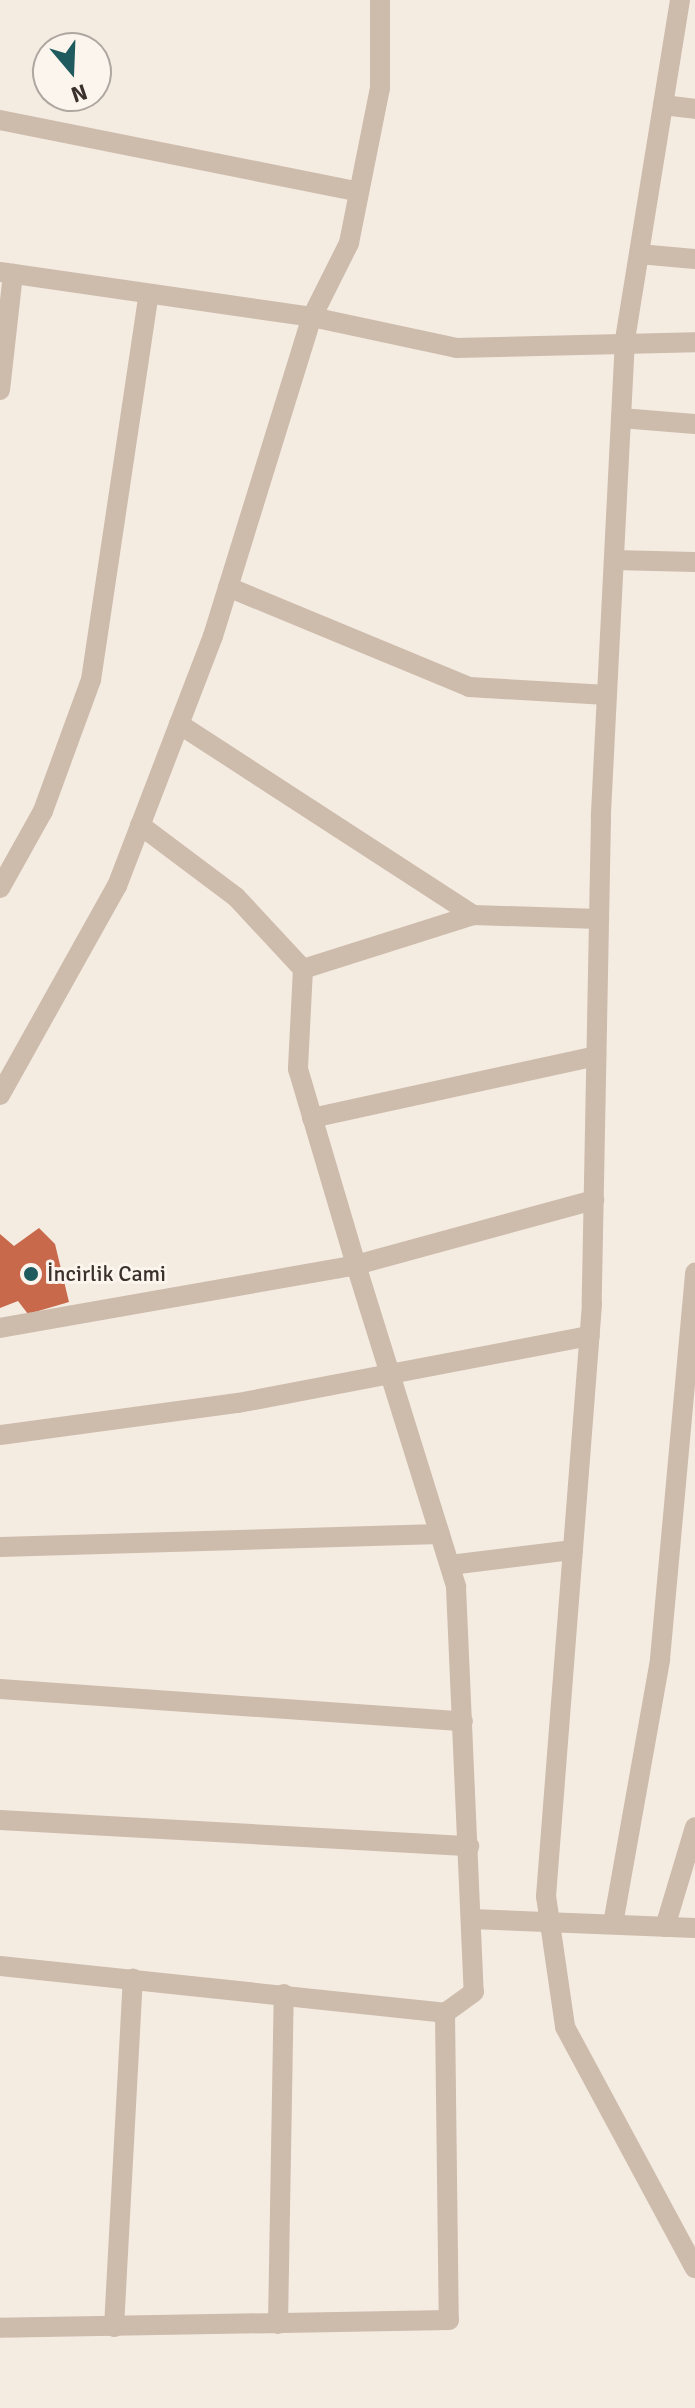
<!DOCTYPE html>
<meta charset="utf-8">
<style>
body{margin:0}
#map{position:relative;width:695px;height:2408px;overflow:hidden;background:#f4ebe1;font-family:Signika,sans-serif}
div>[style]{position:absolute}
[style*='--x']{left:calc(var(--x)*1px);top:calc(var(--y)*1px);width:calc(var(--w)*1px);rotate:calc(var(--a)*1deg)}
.building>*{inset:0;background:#c8694b}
.minor>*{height:20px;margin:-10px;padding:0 10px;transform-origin:10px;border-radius:10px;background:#cdbbac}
.dots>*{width:22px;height:22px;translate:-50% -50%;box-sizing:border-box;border:4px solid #fbf5ee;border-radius:50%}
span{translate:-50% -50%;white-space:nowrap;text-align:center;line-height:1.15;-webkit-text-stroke:6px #fbf5ee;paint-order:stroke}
.poi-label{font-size:22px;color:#3b302b}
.left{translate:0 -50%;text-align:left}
.north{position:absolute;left:32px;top:32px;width:80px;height:80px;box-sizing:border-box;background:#fbf5ee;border:2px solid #aea6a0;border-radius:50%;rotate:161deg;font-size:22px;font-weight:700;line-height:32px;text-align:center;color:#3b302b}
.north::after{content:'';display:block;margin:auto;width:28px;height:36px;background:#1f5a5e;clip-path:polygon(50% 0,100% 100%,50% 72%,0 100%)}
</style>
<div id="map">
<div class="building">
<i style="clip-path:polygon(39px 1228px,55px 1244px,69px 1302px,28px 1314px,18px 1301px,0 1308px,0 1234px,14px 1246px)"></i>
</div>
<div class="minor">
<i style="--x:680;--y:0;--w:343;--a:99.2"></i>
<i style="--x:625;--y:339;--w:479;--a:92.9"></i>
<i style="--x:601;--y:817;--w:487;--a:91.1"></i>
<i style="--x:592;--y:1304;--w:594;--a:94.44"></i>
<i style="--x:546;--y:1896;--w:132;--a:81.7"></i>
<i style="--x:565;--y:2027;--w:274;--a:61.7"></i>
<i style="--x:663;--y:105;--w:32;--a:7"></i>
<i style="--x:0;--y:120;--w:366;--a:11.3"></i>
<i style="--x:639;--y:254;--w:56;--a:5.1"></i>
<i style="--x:0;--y:272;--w:315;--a:8.2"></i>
<i style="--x:312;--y:317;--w:83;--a:-63.4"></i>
<i style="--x:349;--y:243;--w:158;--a:-78.7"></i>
<i style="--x:380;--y:88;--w:88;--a:-90"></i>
<i style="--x:0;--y:390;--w:117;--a:-83.6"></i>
<i style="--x:621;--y:418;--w:74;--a:4.6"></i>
<i style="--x:614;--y:560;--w:81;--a:1.4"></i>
<i style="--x:228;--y:587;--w:261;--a:22.5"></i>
<i style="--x:469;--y:687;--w:138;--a:3.3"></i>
<i style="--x:179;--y:724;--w:351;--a:33"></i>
<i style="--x:473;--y:915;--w:126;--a:1.8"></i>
<i style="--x:140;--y:825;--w:120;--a:36.9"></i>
<i style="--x:236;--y:897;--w:98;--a:47.1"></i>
<i style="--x:303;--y:969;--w:178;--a:-17.6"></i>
<i style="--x:0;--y:888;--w:88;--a:-60.8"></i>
<i style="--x:43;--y:811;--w:140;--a:-69.9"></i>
<i style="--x:91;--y:680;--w:390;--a:-81.5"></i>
<i style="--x:303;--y:969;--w:100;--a:92.9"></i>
<i style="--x:298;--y:1069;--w:204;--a:73.5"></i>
<i style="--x:356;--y:1265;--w:247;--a:-15.3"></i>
<i style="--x:0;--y:1095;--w:240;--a:-60.8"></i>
<i style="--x:117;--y:886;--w:268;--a:-69"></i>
<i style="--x:213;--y:636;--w:334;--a:-72.8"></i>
<i style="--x:312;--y:317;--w:147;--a:12.1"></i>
<i style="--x:456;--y:348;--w:239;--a:-1.4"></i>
<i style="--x:312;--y:1118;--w:291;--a:-12.3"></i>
<i style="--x:0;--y:1328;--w:362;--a:-10"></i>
<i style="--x:356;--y:1265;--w:337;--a:72.7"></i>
<i style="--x:456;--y:1587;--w:405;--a:87.5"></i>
<i style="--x:474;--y:1992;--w:36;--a:144"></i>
<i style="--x:0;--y:1435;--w:240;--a:-7.7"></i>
<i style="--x:238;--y:1403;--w:358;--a:-10.8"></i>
<i style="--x:0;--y:1547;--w:440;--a:-1.7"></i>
<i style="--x:450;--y:1565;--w:124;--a:-7"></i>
<i style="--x:0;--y:1689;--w:464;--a:4"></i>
<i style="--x:0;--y:1820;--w:470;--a:3.2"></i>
<i style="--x:471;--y:1919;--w:224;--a:2.3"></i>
<i style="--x:613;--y:1924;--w:269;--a:-79.9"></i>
<i style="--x:660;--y:1659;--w:388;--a:-84.8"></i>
<i style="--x:665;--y:1927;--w:104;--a:-73.3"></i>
<i style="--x:0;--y:1966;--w:447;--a:6"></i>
<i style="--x:445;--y:2013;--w:307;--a:89.3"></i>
<i style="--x:449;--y:2320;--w:449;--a:179"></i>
<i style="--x:278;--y:2324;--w:330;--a:-89"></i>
<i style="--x:114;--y:2327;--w:349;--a:-86.9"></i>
</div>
<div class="dots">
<i style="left:31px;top:1274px;background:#1f5a5e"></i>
</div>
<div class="poi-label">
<span class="left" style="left:47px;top:1274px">İncirlik Cami</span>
</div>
<div class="north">N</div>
</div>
